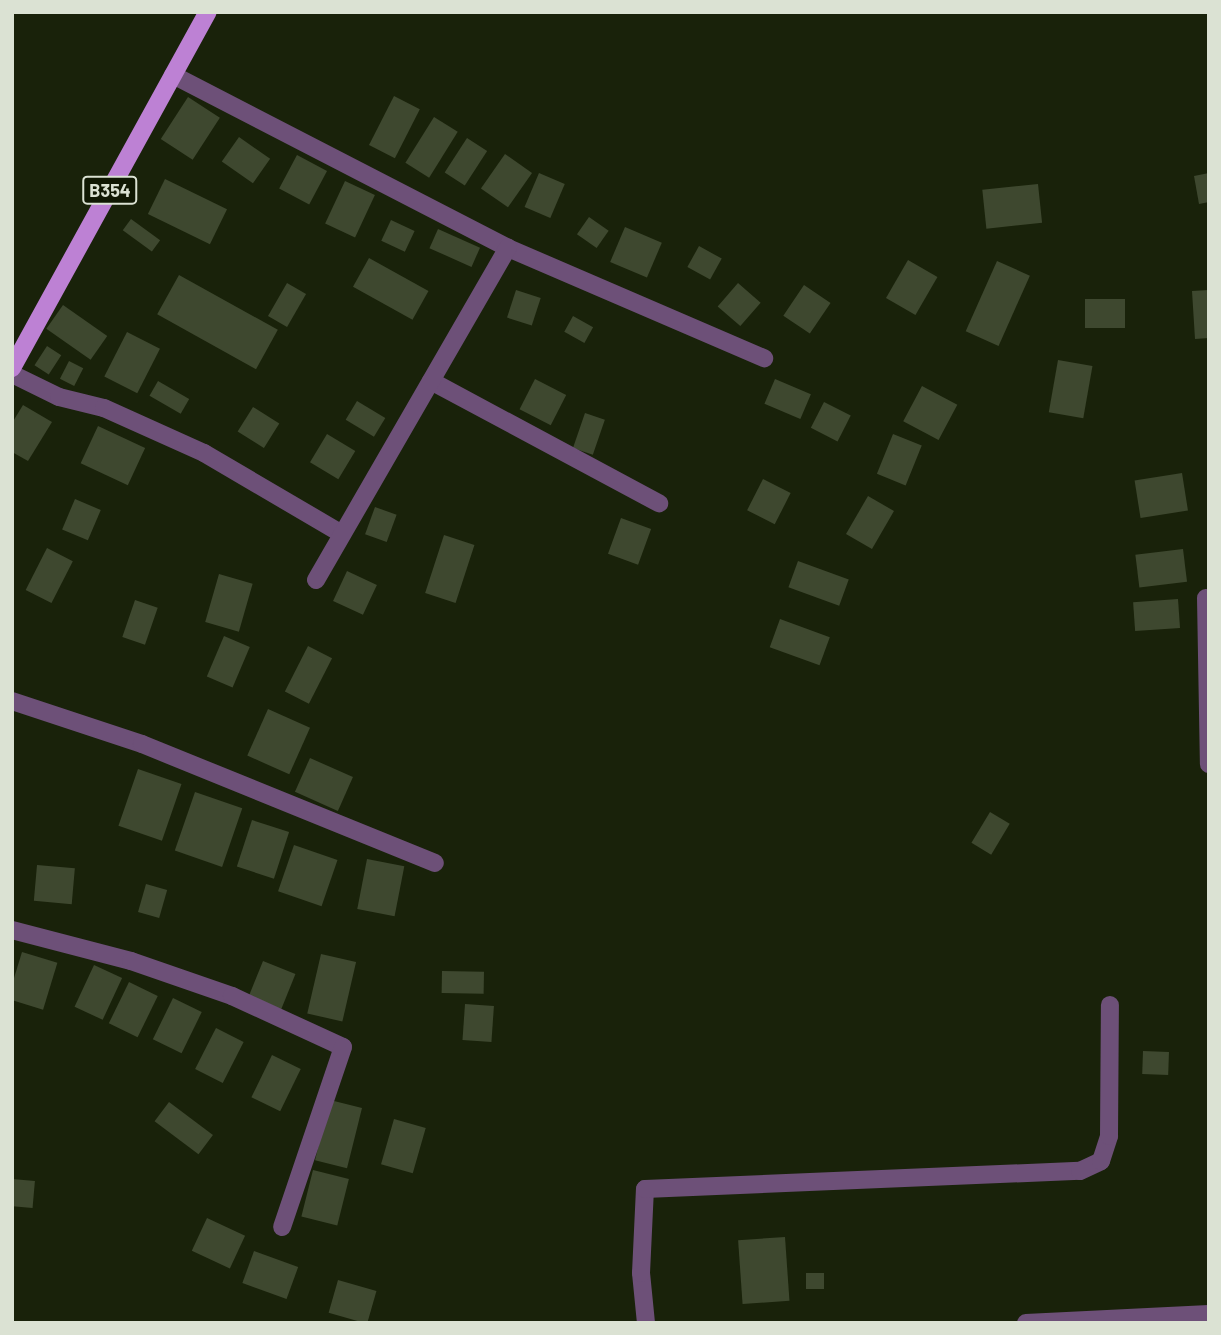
<!DOCTYPE html>
<style>
body{margin:0}
#map{position:relative;width:1221px;height:1335px;overflow:hidden;background:#19220a;font-family:Barlow,sans-serif}
div>[style]{position:absolute}
[style*='--x']{left:calc(var(--x)*1px);top:calc(var(--y)*1px);width:calc(var(--w)*1px);rotate:calc(var(--a)*1deg)}
.building>*{inset:0;background:#3e482f;transform-origin:0 0}
.minor>*{height:18px;margin:-9px;padding:0 9px;transform-origin:9px;border-radius:9px;background:#6d5078}
.major>*{height:18px;margin:-9px;padding:0 9px;transform-origin:9px;border-radius:9px;background:#bd81d4}
span{translate:-50% -50%;white-space:nowrap;text-align:center;line-height:1.15;-webkit-text-stroke:7px #101803;paint-order:stroke}
.shield-label span{padding:2px 5px;background:#101803;border:2px solid;border-radius:5px;-webkit-text-stroke-width:0}
.shield-label{font-size:18px;color:#dbe2d3;font-weight:700}
.frame{position:absolute;inset:0;border:14px solid #dbe2d3;pointer-events:none}
</style>
<div id="map">
<div class="building">
<i style="left:394px;top:96px;width:29px;height:55px;rotate:27deg"></i>
<i style="left:188px;top:97px;width:38px;height:50px;rotate:33deg"></i>
<i style="left:434px;top:117px;width:28px;height:54px;rotate:32deg"></i>
<i style="left:239px;top:137px;width:38px;height:30px;rotate:35deg"></i>
<i style="left:467px;top:138px;width:24px;height:41px;rotate:33deg"></i>
<i style="left:505px;top:154px;width:33px;height:42px;rotate:35deg"></i>
<i style="left:297px;top:155px;width:34px;height:38px;rotate:28deg"></i>
<i style="left:539px;top:173px;width:28px;height:37px;rotate:23deg"></i>
<i style="clip-path:polygon(1209px 173px,1209px 202px,1199px 204px,1194px 176px)"></i>
<i style="left:165px;top:179px;width:69px;height:39px;rotate:26deg"></i>
<i style="left:345px;top:181px;width:33px;height:47px;rotate:25deg"></i>
<i style="left:1038px;top:184px;width:39px;height:56px;rotate:84deg"></i>
<i style="left:589px;top:217px;width:24px;height:21px;rotate:35deg"></i>
<i style="left:131px;top:219px;width:36px;height:14px;rotate:36deg"></i>
<i style="left:391px;top:220px;width:26px;height:23px;rotate:25deg"></i>
<i style="left:625px;top:227px;width:40px;height:38px;rotate:23deg"></i>
<i style="left:438px;top:229px;width:46px;height:21px;rotate:24deg"></i>
<i style="left:699px;top:246px;width:26px;height:24px;rotate:29deg"></i>
<i style="left:369px;top:258px;width:68px;height:33px;rotate:29deg"></i>
<i style="left:908px;top:260px;width:34px;height:44px;rotate:30deg"></i>
<i style="left:997px;top:261px;width:36px;height:77px;rotate:24deg"></i>
<i style="left:179px;top:275px;width:113px;height:45px;rotate:29deg"></i>
<i style="left:287px;top:283px;width:22px;height:38px;rotate:30deg"></i>
<i style="left:738px;top:283px;width:30px;height:31px;rotate:41deg"></i>
<i style="left:804px;top:285px;width:32px;height:37px;rotate:34deg"></i>
<i style="left:516px;top:290px;width:26px;height:29px;rotate:18deg"></i>
<i style="clip-path:polygon(1209px 290px,1209px 338px,1195px 339px,1192px 291px)"></i>
<i style="left:1085px;top:299px;width:40px;height:29px"></i>
<i style="left:63px;top:305px;width:54px;height:29px;rotate:35deg"></i>
<i style="left:573px;top:316px;width:23px;height:18px;rotate:29deg"></i>
<i style="left:127px;top:332px;width:37px;height:50px;rotate:27deg"></i>
<i style="left:47px;top:346px;width:17px;height:23px;rotate:33deg"></i>
<i style="left:1058px;top:360px;width:35px;height:53px;rotate:10deg"></i>
<i style="left:69px;top:361px;width:16px;height:20px;rotate:27deg"></i>
<i style="left:535px;top:379px;width:35px;height:34px;rotate:27deg"></i>
<i style="left:775px;top:379px;width:39px;height:27px;rotate:23deg"></i>
<i style="left:158px;top:381px;width:36px;height:17px;rotate:30deg"></i>
<i style="left:922px;top:386px;width:40px;height:40px;rotate:28deg"></i>
<i style="left:357px;top:401px;width:33px;height:22px;rotate:31deg"></i>
<i style="left:824px;top:402px;width:30px;height:29px;rotate:27deg"></i>
<i style="clip-path:polygon(23px 405px,52px 422px,28px 461px,12px 452px,12px 423px)"></i>
<i style="left:253px;top:407px;width:31px;height:29px;rotate:32deg"></i>
<i style="left:585px;top:413px;width:21px;height:37px;rotate:19deg"></i>
<i style="left:98px;top:426px;width:52px;height:41px;rotate:25deg"></i>
<i style="left:327px;top:434px;width:33px;height:33px;rotate:31deg"></i>
<i style="left:893px;top:434px;width:31px;height:43px;rotate:22deg"></i>
<i style="left:1182px;top:473px;width:38px;height:48px;rotate:81deg"></i>
<i style="left:763px;top:479px;width:31px;height:35px;rotate:27deg"></i>
<i style="left:868px;top:496px;width:30px;height:44px;rotate:30deg"></i>
<i style="left:75px;top:499px;width:28px;height:33px;rotate:23deg"></i>
<i style="left:375px;top:507px;width:23px;height:29px;rotate:20deg"></i>
<i style="left:621px;top:518px;width:32px;height:38px;rotate:20deg"></i>
<i style="left:444px;top:535px;width:32px;height:61px;rotate:18deg"></i>
<i style="left:47px;top:548px;width:29px;height:47px;rotate:27deg"></i>
<i style="left:1183px;top:549px;width:33px;height:48px;rotate:83deg"></i>
<i style="left:798px;top:561px;width:54px;height:28px;rotate:20deg"></i>
<i style="left:347px;top:571px;width:33px;height:33px;rotate:25deg"></i>
<i style="left:219px;top:574px;width:35px;height:50px;rotate:16deg"></i>
<i style="left:1178px;top:599px;width:29px;height:45px;rotate:86deg"></i>
<i style="left:135px;top:600px;width:24px;height:39px;rotate:19deg"></i>
<i style="left:780px;top:619px;width:53px;height:30px;rotate:20deg"></i>
<i style="left:224px;top:636px;width:28px;height:44px;rotate:23deg"></i>
<i style="left:308px;top:646px;width:27px;height:51px;rotate:27deg"></i>
<i style="left:268px;top:709px;width:46px;height:51px;rotate:24deg"></i>
<i style="left:310px;top:758px;width:47px;height:37px;rotate:24deg"></i>
<i style="left:138px;top:769px;width:46px;height:60px;rotate:19deg"></i>
<i style="left:195px;top:792px;width:50px;height:62px;rotate:19deg"></i>
<i style="left:990px;top:812px;width:23px;height:36px;rotate:31deg"></i>
<i style="left:252px;top:820px;width:39px;height:49px;rotate:18deg"></i>
<i style="left:294px;top:845px;width:46px;height:49px;rotate:19deg"></i>
<i style="left:367px;top:859px;width:38px;height:51px;rotate:11deg"></i>
<i style="left:37px;top:865px;width:38px;height:36px;rotate:5deg"></i>
<i style="left:146px;top:884px;width:22px;height:29px;rotate:16deg"></i>
<i style="left:22px;top:952px;width:37px;height:49px;rotate:17deg"></i>
<i style="left:321px;top:954px;width:36px;height:61px;rotate:13deg"></i>
<i style="left:263px;top:961px;width:35px;height:38px;rotate:22deg"></i>
<i style="left:94px;top:965px;width:31px;height:46px;rotate:25deg"></i>
<i style="left:442px;top:971px;width:42px;height:22px;rotate:1deg"></i>
<i style="left:129px;top:982px;width:32px;height:46px;rotate:26deg"></i>
<i style="left:173px;top:998px;width:32px;height:46px;rotate:26deg"></i>
<i style="left:465px;top:1004px;width:29px;height:36px;rotate:4deg"></i>
<i style="left:216px;top:1028px;width:31px;height:46px;rotate:27deg"></i>
<i style="left:1143px;top:1051px;width:26px;height:23px;rotate:2deg"></i>
<i style="left:272px;top:1055px;width:32px;height:47px;rotate:26deg"></i>
<i style="left:330px;top:1100px;width:33px;height:62px;rotate:14deg"></i>
<i style="left:169px;top:1102px;width:55px;height:24px;rotate:37deg"></i>
<i style="left:394px;top:1119px;width:33px;height:47px;rotate:16deg"></i>
<i style="left:313px;top:1170px;width:37px;height:48px;rotate:14deg"></i>
<i style="left:12px;top:1179px;width:23px;height:27px;rotate:5deg"></i>
<i style="left:207px;top:1218px;width:42px;height:36px;rotate:25deg"></i>
<i style="left:785px;top:1237px;width:64px;height:47px;rotate:86deg"></i>
<i style="left:254px;top:1251px;width:47px;height:34px;rotate:20deg"></i>
<i style="left:806px;top:1273px;width:18px;height:16px"></i>
<i style="left:338px;top:1280px;width:40px;height:34px;rotate:16deg"></i>
</div>
<div class="minor">
<i style="--x:173;--y:75;--w:377;--a:27.3"></i>
<i style="--x:508;--y:248;--w:279;--a:23.3"></i>
<i style="--x:12;--y:374;--w:52;--a:26.1"></i>
<i style="--x:59;--y:397;--w:46;--a:13.7"></i>
<i style="--x:104;--y:408;--w:110;--a:24.2"></i>
<i style="--x:204;--y:453;--w:160;--a:30.4"></i>
<i style="--x:431;--y:381;--w:259;--a:28.2"></i>
<i style="--x:316;--y:580;--w:384;--a:-60"></i>
<i style="--x:1206;--y:598;--w:166;--a:89"></i>
<i style="--x:12;--y:701;--w:137;--a:18.3"></i>
<i style="--x:142;--y:744;--w:316;--a:22.1"></i>
<i style="--x:12;--y:930;--w:123;--a:14.6"></i>
<i style="--x:131;--y:961;--w:107;--a:19.1"></i>
<i style="--x:232;--y:996;--w:122;--a:24.7"></i>
<i style="--x:343;--y:1047;--w:190;--a:108.7"></i>
<i style="--x:646;--y:1323;--w:50;--a:-95.7"></i>
<i style="--x:641;--y:1273;--w:84;--a:-87.3"></i>
<i style="--x:645;--y:1189;--w:435;--a:-2.4"></i>
<i style="--x:1080;--y:1171;--w:23;--a:-25"></i>
<i style="--x:1101;--y:1161;--w:26;--a:-72"></i>
<i style="--x:1109;--y:1136;--w:131;--a:-89.6"></i>
<i style="--x:1026;--y:1323;--w:183;--a:-2.8"></i>
</div>
<div class="major">
<i style="--x:12;--y:368;--w:406;--a:-61.2"></i>
</div>
<div class="shield-label">
<span style="left:110px;top:190px">B354</span>
</div>
<div class="frame"></div>
</div>
